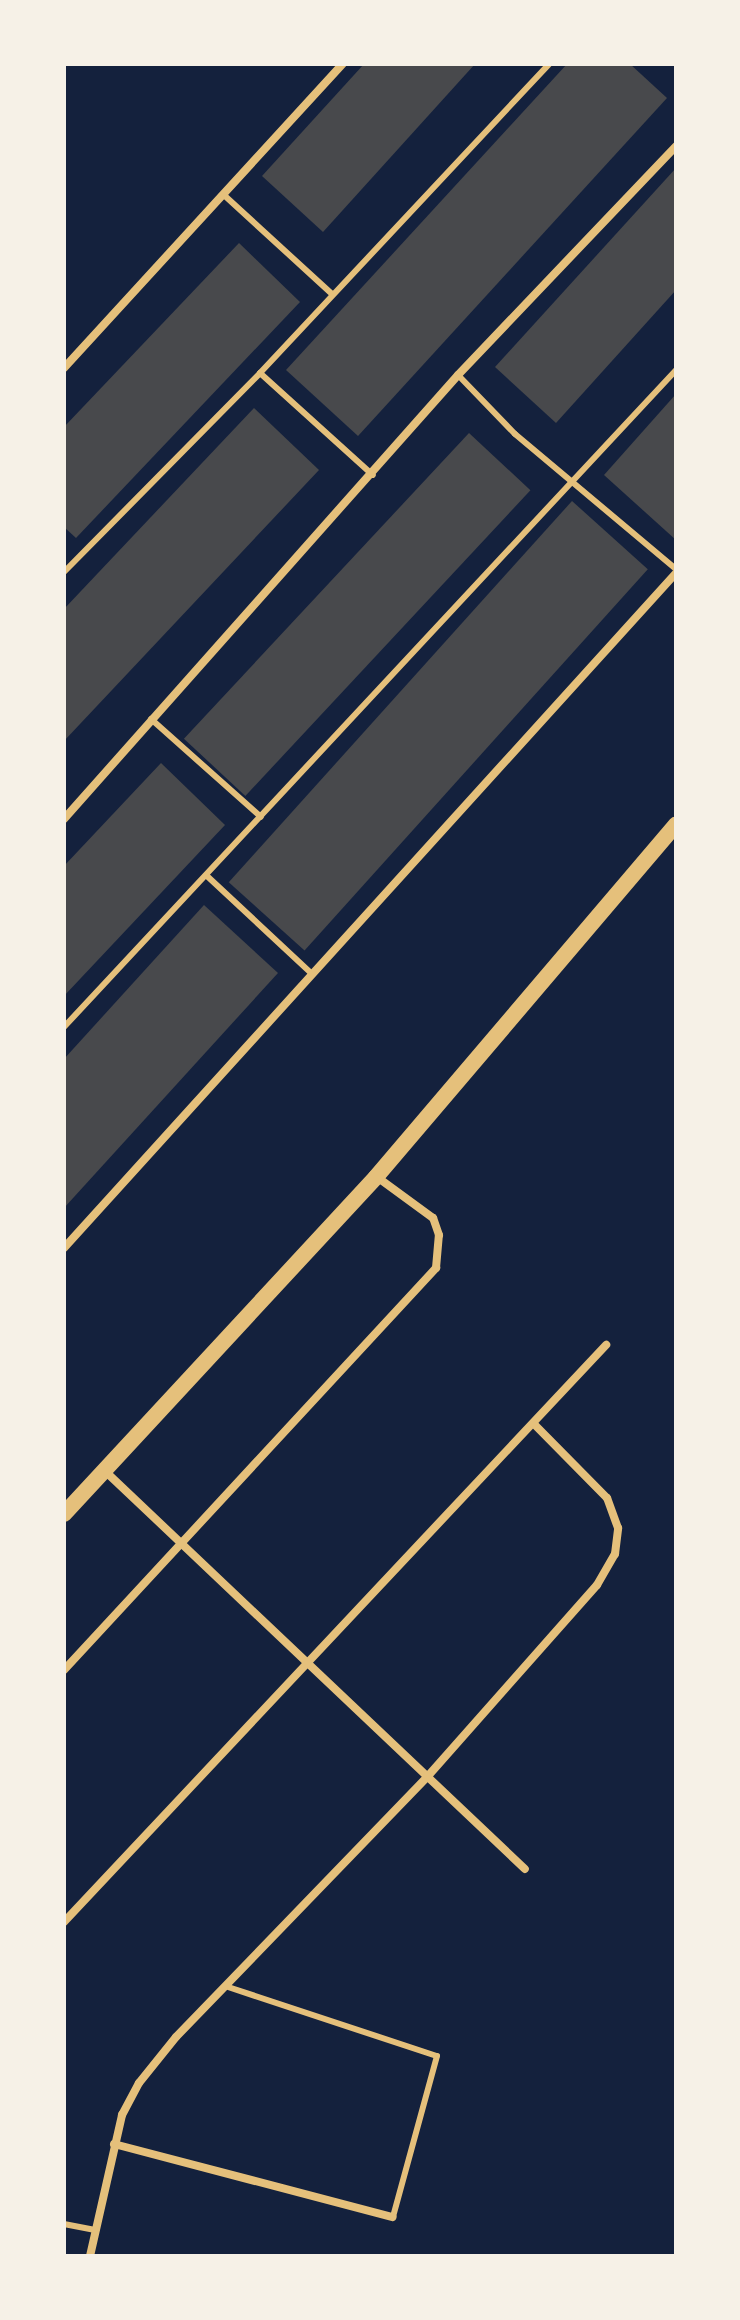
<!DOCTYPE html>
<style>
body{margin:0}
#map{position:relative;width:740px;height:2320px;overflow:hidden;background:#14213d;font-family:Overpass,sans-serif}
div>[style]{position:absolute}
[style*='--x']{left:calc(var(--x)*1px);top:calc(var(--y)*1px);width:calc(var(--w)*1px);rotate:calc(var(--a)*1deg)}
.building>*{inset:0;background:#48494c;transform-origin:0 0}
.service>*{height:6px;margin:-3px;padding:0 3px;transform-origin:3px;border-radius:3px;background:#e5c07b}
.minor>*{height:8px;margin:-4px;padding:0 4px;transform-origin:4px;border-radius:4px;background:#e5c07b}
.secondary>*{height:16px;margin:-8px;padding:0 8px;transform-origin:8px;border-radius:8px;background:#e5c07b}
span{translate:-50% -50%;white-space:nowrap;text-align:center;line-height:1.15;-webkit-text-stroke:6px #f6f1e7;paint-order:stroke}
.frame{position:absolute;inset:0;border:66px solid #f6f1e7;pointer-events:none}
</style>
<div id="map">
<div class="building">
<i style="clip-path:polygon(364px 64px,475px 64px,323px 232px,262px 176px)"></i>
<i style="clip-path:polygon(567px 64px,630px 64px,667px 98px,358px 436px,286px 370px)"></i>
<i style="clip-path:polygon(676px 168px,676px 290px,556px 423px,495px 367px)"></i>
<i style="clip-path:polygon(239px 243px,300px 302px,76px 538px,64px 527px,64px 427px)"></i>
<i style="clip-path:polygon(676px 394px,676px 540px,604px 475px)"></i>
<i style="clip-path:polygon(254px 408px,319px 470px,64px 741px,64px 609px)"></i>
<i style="left:469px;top:433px;width:84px;height:418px;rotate:43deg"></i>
<i style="left:572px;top:501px;width:102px;height:513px;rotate:42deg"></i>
<i style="clip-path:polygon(161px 763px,225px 825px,64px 996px,64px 866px)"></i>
<i style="clip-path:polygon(204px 905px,278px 973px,64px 1208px,64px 1059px)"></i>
</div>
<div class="service">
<i style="--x:225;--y:196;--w:144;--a:42.5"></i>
<i style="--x:260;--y:373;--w:152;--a:42.1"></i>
<i style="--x:458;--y:375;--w:82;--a:46"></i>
<i style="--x:515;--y:434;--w:210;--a:40"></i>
<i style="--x:64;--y:572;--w:279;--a:-45.4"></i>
<i style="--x:260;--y:373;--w:423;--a:-46.9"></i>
<i style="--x:151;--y:719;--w:147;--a:41.7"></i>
<i style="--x:207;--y:876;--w:142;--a:43"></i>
<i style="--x:64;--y:1027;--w:898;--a:-47.03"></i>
<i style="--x:225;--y:1986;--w:223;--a:18.3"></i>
<i style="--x:437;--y:2056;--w:167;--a:105.3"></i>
<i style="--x:64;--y:2224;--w:33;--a:11"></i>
</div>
<div class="minor">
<i style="--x:64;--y:368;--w:413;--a:-47.5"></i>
<i style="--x:64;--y:819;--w:594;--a:-48.41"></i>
<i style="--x:458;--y:375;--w:316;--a:-46.4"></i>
<i style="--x:64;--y:1248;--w:911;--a:-47.8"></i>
<i style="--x:106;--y:1472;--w:577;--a:43.46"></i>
<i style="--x:64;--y:1670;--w:548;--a:-47.22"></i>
<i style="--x:436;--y:1268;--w:33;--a:-85"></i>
<i style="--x:439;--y:1235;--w:18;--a:-109"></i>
<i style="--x:433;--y:1218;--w:69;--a:-143.8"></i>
<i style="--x:64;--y:1922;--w:792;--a:-46.79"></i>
<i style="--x:114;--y:2144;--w:288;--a:14.7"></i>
<i style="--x:90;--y:2256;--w:145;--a:-77.2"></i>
<i style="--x:122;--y:2115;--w:36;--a:-62"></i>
<i style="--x:139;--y:2083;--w:59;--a:-51.2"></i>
<i style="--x:176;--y:2037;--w:363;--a:-46"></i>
<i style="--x:428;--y:1776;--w:255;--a:-48.5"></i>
<i style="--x:597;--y:1585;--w:36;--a:-60"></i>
<i style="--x:615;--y:1554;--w:26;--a:-83"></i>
<i style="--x:618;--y:1528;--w:32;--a:-110"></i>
<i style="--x:607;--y:1498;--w:105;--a:-134.6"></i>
</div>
<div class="secondary">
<i style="--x:64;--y:1514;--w:459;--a:-47.2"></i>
<i style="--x:376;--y:1177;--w:463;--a:-49.6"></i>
</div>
<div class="frame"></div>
</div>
